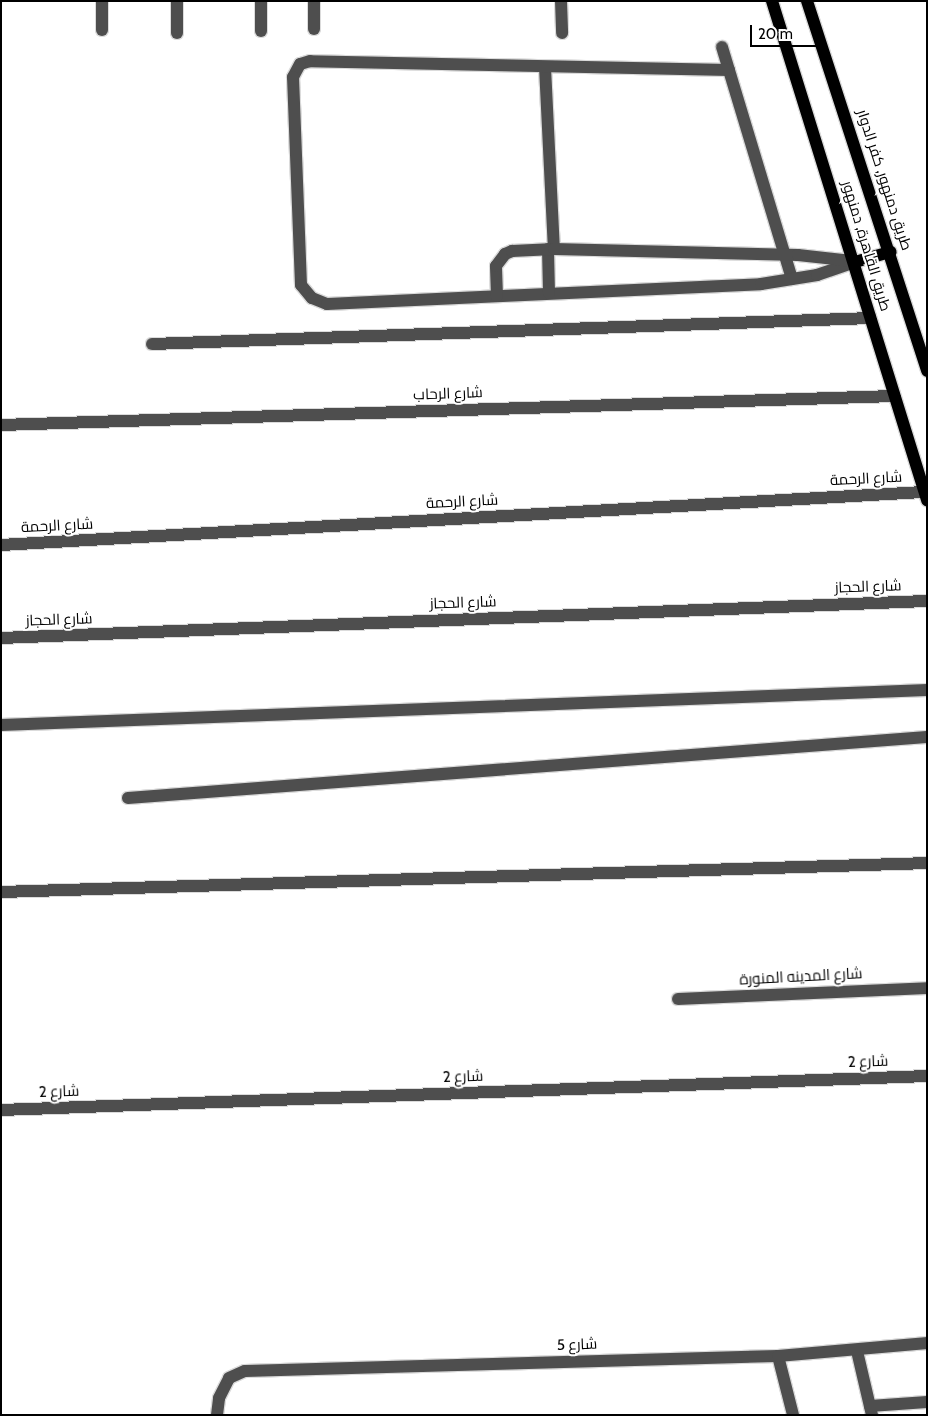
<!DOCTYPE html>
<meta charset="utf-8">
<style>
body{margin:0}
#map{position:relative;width:928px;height:1416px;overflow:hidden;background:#fff;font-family:Cabin,Cairo,sans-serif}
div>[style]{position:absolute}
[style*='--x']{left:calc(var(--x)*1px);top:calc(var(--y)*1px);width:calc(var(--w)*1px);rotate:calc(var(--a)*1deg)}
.roads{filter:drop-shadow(1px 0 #dbdbdb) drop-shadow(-1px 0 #dbdbdb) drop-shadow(0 1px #dbdbdb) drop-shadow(0 -1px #dbdbdb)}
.minor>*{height:12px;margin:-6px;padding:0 6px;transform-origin:6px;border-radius:6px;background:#4e4e4e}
.major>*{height:12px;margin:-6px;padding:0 6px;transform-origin:6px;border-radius:6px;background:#000}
span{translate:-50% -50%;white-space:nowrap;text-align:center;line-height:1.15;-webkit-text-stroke:4px #fff;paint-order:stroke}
.street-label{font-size:15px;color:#000}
.frame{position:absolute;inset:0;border:2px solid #000;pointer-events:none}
.scale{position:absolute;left:750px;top:25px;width:69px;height:22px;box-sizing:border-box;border:2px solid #000;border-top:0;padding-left:6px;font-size:15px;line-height:18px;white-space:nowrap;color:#000;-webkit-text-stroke:4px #fff;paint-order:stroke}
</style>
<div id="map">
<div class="roads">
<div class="minor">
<i style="--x:102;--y:1;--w:29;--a:90"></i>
<i style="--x:261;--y:1;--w:30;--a:90"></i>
<i style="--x:561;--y:1;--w:32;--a:88"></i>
<i style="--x:314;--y:29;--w:28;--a:-90"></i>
<i style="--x:177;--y:33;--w:32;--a:-90"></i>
<i style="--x:722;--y:47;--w:242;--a:73.2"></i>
<i style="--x:545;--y:67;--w:182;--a:87.2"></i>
<i style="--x:729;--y:70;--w:419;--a:-178.8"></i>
<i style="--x:310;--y:61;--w:10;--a:163"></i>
<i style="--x:300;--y:64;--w:15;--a:118"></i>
<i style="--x:293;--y:77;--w:208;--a:87.8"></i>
<i style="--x:301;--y:285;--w:17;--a:50"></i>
<i style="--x:312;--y:298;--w:16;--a:22"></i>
<i style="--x:327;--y:304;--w:434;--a:-2.6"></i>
<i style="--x:761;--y:284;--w:57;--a:-9.1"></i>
<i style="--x:817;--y:275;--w:40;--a:-18.9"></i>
<i style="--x:548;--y:249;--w:44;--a:88.7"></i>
<i style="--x:497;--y:296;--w:30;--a:-92"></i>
<i style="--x:496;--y:266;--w:15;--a:-53"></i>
<i style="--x:505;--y:254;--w:8;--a:-23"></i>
<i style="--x:512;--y:251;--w:42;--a:-2.7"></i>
<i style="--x:554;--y:249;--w:244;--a:1.4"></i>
<i style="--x:798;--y:255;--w:54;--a:6.3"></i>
<i style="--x:152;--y:344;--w:719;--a:-2.07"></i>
<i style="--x:1;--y:425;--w:894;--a:-1.86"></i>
<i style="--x:1;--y:545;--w:925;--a:-3.29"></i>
<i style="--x:1;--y:638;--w:927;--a:-2.29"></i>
<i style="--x:1;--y:725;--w:927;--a:-2.16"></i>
<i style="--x:128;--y:798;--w:801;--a:-4.37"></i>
<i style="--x:1;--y:892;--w:926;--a:-1.79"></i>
<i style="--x:678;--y:999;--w:249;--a:-2.5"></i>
<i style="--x:1;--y:1110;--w:927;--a:-2.1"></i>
<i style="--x:857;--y:1351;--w:66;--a:76.8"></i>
<i style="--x:778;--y:1356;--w:61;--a:75.7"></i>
<i style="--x:870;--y:1406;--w:57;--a:-4"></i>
<i style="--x:217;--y:1415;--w:17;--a:-83"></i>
<i style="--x:219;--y:1398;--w:22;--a:-63"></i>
<i style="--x:229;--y:1378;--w:17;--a:-24"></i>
<i style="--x:245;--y:1371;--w:533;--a:-1.61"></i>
<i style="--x:778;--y:1356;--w:150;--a:-5"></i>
</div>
<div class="major">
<i style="--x:772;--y:1;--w:523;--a:72.74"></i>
<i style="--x:807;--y:1;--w:389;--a:72"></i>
<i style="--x:855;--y:262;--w:37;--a:-16"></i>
</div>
</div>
<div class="street-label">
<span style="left:884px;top:180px;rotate:72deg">طريق دمنهور, كفر الدوار</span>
<span style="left:866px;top:246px;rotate:73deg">طريق القاهرة, دمنهور</span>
<span style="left:448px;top:394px;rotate:-2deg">شارع الرحاب</span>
<span style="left:866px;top:479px;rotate:-3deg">شارع الرحمة</span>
<span style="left:462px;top:502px;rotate:-3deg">شارع الرحمة</span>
<span style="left:57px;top:526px;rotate:-3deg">شارع الرحمة</span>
<span style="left:868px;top:587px;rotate:-2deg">شارع الحجاز</span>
<span style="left:463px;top:603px;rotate:-2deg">شارع الحجاز</span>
<span style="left:59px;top:620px;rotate:-2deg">شارع الحجاز</span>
<span style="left:801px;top:977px;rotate:-3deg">شارع المدينه المنورة</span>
<span style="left:868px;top:1062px;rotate:-2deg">شارع 2</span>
<span style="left:463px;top:1077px;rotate:-2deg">شارع 2</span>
<span style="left:59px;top:1092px;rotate:-2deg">شارع 2</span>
<span style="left:577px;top:1345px;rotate:-2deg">شارع 5</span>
</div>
<div class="frame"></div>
<div class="scale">20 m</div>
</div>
